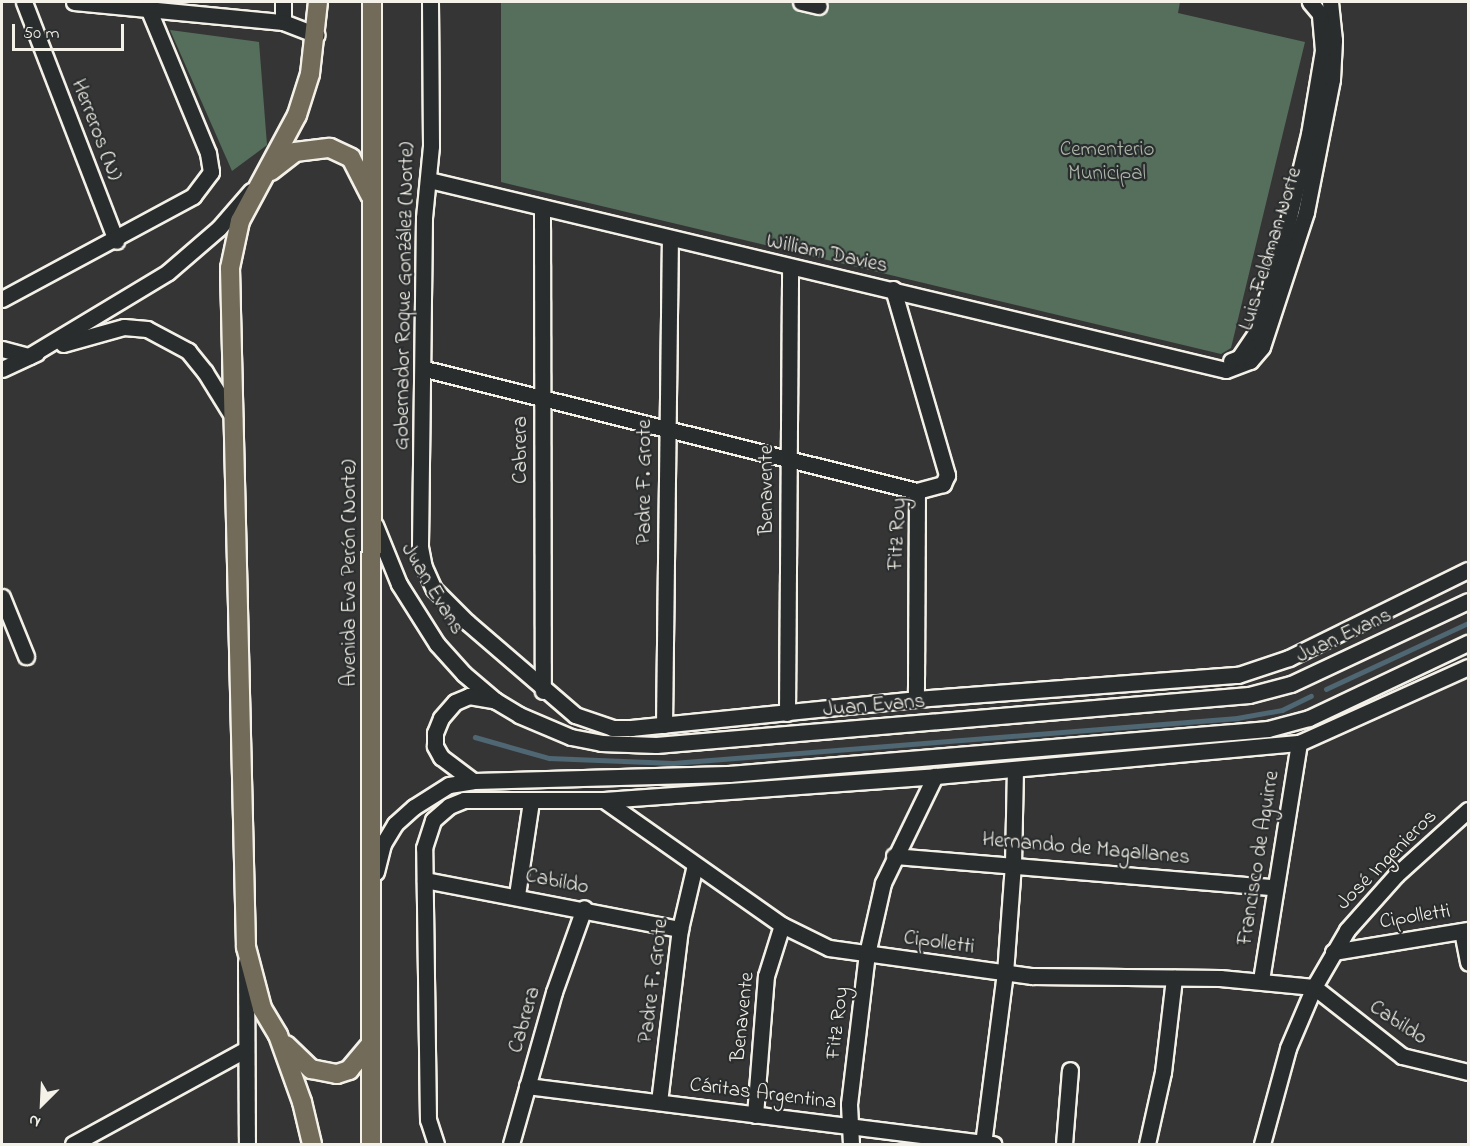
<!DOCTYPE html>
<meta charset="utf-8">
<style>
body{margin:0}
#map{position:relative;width:1470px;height:1146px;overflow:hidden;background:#363535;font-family:"Indie Flower",sans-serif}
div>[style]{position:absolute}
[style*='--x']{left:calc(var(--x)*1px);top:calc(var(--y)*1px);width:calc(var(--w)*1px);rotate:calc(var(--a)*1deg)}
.green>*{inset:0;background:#566f5c}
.stream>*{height:4.5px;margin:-2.25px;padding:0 2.25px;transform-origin:2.25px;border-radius:2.25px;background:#4f6673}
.roads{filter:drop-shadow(2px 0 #f4f1e8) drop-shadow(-2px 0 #f4f1e8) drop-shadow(0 2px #f4f1e8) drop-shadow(0 -2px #f4f1e8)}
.minor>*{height:15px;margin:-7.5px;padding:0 7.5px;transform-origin:7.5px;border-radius:7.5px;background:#2a2d2e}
.major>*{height:18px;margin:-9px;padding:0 9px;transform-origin:9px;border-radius:9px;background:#726b5a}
span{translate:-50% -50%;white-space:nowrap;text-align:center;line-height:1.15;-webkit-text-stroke:4.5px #2a2d2e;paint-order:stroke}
.street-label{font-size:21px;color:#f4f1e8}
.park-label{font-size:21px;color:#adb6a9}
.frame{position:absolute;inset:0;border:3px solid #f4f1e8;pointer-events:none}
.north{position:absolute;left:12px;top:1074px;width:60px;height:60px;-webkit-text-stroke:4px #2a2d2e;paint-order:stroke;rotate:204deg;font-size:16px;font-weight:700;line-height:24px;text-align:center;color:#f4f1e8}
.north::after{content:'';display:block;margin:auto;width:21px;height:27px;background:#f4f1e8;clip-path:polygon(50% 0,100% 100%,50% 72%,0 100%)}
.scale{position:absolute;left:12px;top:24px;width:112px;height:27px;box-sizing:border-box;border:3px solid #f4f1e8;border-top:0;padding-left:8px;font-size:18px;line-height:21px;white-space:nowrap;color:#f4f1e8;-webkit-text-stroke:4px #2a2d2e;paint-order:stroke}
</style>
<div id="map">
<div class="green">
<i style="clip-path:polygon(501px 2px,1180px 2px,1178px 13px,1305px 42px,1231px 348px,1221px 354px,501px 182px)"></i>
<i style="clip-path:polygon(170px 30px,259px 42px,267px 145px,232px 171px)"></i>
</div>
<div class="stream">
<i style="--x:1326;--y:689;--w:157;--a:-24.9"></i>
<i style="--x:475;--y:737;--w:77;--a:15.8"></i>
<i style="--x:549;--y:758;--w:124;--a:2.3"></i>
<i style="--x:673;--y:763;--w:566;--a:-4.56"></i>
<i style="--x:1237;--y:718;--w:46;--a:-10.1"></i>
<i style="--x:1282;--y:710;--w:32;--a:-26"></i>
</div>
<div class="roads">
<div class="minor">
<i style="--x:24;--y:2;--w:256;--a:68.9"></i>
<i style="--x:74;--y:2;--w:210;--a:5.5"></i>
<i style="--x:283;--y:2;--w:20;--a:90"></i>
<i style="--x:283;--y:22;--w:36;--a:21"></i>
<i style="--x:430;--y:2;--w:144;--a:89.6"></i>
<i style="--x:431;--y:146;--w:72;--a:95.6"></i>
<i style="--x:424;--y:218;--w:329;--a:90.7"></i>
<i style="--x:420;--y:547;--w:20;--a:79"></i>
<i style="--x:424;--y:567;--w:24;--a:66"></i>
<i style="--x:434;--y:589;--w:47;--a:45"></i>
<i style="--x:467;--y:622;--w:143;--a:40.7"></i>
<i style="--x:575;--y:715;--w:39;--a:19"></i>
<i style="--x:612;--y:728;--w:19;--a:0"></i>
<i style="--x:631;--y:728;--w:286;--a:-5.8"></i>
<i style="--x:916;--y:699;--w:323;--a:-4.3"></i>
<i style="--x:1238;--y:675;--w:54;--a:-18.4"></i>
<i style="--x:1289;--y:658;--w:199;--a:-26.2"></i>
<i style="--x:801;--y:2;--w:18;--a:13"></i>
<i style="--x:429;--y:180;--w:819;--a:13.41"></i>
<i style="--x:1226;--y:370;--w:26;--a:-21"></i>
<i style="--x:1250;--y:361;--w:18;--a:-49"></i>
<i style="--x:1262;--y:347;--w:142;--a:-71.9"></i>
<i style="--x:1306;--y:212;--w:136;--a:-78.9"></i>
<i style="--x:1332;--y:79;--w:39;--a:-87"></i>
<i style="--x:1334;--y:40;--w:38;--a:-96"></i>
<i style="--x:542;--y:208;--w:483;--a:89.9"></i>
<i style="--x:893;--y:289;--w:194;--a:73.8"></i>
<i style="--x:947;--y:475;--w:10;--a:114"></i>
<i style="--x:943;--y:484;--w:27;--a:165"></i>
<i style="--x:917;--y:491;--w:208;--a:90.3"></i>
<i style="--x:2;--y:299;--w:217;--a:-28.3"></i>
<i style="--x:193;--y:196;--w:30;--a:-53"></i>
<i style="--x:211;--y:172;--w:19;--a:-99"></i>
<i style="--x:208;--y:153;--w:157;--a:-112.5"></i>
<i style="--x:63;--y:344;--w:63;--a:-15.6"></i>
<i style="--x:124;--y:327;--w:23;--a:5"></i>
<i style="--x:147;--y:329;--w:47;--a:28.2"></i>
<i style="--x:188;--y:351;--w:27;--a:51"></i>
<i style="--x:205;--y:372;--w:55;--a:58.3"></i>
<i style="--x:2;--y:349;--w:28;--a:15"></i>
<i style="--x:29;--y:356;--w:162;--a:-31.1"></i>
<i style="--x:168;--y:272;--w:67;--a:-40.8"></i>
<i style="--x:219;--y:228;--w:49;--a:-49.1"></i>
<i style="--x:1231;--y:361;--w:9;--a:-21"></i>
<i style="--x:1239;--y:358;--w:30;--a:-56"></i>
<i style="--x:1256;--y:333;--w:99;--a:-73.6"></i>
<i style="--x:1284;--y:238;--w:107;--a:-76.5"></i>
<i style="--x:1309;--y:134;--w:85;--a:-80.5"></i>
<i style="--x:1323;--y:50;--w:36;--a:-95"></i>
<i style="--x:1320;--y:14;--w:16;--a:-130"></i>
<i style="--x:2;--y:369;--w:38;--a:-25"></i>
<i style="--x:425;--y:369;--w:507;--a:13.93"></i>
<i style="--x:375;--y:525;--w:64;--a:67.9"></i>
<i style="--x:399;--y:584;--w:71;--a:57.7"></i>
<i style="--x:437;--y:644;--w:40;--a:48"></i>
<i style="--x:464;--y:674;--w:42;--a:40.2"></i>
<i style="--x:496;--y:701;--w:27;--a:31"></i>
<i style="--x:519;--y:715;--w:56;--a:22.9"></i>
<i style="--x:571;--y:737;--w:31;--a:11"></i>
<i style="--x:601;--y:743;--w:55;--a:2.1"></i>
<i style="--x:656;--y:745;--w:595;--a:-4.82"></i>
<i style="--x:1249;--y:695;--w:43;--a:-14.7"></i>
<i style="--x:1291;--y:684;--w:195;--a:-25.1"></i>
<i style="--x:2;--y:597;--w:64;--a:67.9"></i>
<i style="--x:787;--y:713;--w:445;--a:-89.6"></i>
<i style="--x:664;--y:725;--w:485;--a:-89.3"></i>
<i style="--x:473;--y:781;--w:40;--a:-143"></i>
<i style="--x:441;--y:757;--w:13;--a:-119"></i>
<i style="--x:435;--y:746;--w:13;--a:-90"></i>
<i style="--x:435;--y:733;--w:16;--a:-68"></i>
<i style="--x:441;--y:718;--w:21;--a:-49"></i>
<i style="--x:455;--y:702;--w:15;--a:-23"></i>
<i style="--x:469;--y:696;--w:27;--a:10"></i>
<i style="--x:604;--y:800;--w:218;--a:35.1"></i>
<i style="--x:782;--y:925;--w:52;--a:26.1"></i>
<i style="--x:829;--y:948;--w:205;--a:7.9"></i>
<i style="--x:1032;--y:976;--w:188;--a:0.6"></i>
<i style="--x:1220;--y:978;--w:94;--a:5.5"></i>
<i style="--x:1314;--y:987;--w:112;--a:38.1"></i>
<i style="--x:1402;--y:1056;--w:68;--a:13.6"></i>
<i style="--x:894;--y:856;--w:382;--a:4.7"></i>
<i style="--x:376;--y:872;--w:29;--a:-76"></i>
<i style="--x:383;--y:844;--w:23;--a:-59"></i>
<i style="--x:395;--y:824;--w:25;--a:-42"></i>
<i style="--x:414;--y:807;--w:41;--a:-32.2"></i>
<i style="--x:449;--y:785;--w:24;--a:-9"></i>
<i style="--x:473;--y:781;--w:256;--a:-1.6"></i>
<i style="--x:729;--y:774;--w:541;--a:-4.77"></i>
<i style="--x:1268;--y:729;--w:42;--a:-15"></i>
<i style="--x:1309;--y:718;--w:176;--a:-25.3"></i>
<i style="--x:425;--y:880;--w:260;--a:10.9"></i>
<i style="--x:517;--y:895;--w:95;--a:-81.5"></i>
<i style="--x:1462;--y:931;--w:32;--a:79"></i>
<i style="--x:1333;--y:952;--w:137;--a:-9.3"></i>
<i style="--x:246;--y:962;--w:182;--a:89.7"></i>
<i style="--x:1261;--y:980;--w:240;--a:-80.9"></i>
<i style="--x:527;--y:1086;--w:470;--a:7.1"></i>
<i style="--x:659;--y:1102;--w:174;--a:-83.1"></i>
<i style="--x:680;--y:929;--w:66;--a:-76.8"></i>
<i style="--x:755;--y:1115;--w:139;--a:-85.5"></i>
<i style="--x:766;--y:976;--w:53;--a:-72.6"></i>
<i style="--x:73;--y:1144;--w:196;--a:-28.7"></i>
<i style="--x:436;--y:1144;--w:25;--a:-108"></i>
<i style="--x:428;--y:1120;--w:272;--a:-90.8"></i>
<i style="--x:424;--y:848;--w:29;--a:-72"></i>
<i style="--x:433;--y:820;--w:21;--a:-41"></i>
<i style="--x:449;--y:806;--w:16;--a:-22"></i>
<i style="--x:464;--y:800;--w:140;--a:0"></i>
<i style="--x:604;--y:800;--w:332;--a:-4.1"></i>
<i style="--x:935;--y:776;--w:365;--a:-5.2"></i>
<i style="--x:1299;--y:743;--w:185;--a:-24.2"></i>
<i style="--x:511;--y:1144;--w:158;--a:-74.2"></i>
<i style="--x:554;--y:992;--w:89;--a:-70.3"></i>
<i style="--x:851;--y:1144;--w:40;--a:-92.9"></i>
<i style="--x:849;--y:1104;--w:151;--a:-83.2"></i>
<i style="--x:867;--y:954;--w:73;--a:-77.3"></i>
<i style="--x:883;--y:883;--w:119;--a:-64.1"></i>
<i style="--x:983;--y:1144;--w:172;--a:-82.7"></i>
<i style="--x:1005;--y:973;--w:109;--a:-85.8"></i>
<i style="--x:1013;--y:864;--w:95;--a:-88.8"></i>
<i style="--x:1064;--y:1144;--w:74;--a:-85.4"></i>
<i style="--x:1147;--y:1144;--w:74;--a:-77.5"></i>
<i style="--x:1163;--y:1072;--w:95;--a:-83.3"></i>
<i style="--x:1262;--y:1144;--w:99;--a:-74.8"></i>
<i style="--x:1288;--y:1048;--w:66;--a:-66.9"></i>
<i style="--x:1314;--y:987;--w:66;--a:-59.9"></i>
<i style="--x:1347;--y:930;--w:74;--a:-48.3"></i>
<i style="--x:1396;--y:875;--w:97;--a:-42.1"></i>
</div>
<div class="major">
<i style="--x:271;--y:171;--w:31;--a:-38"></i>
<i style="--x:295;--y:152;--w:35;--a:-7"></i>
<i style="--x:330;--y:148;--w:23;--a:25"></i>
<i style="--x:351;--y:158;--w:42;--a:62.8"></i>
<i style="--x:286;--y:1045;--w:35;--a:44"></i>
<i style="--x:311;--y:1069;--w:26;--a:11"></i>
<i style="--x:337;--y:1074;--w:13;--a:-18"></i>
<i style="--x:349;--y:1070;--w:33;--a:-50"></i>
<i style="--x:312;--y:1144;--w:43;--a:-103.4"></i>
<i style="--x:302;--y:1102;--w:71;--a:-109.7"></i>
<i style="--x:278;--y:1035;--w:31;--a:-121"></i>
<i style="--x:262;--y:1008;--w:63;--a:-104.7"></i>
<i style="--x:246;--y:947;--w:679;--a:-91.35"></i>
<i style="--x:230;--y:268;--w:48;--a:-78"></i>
<i style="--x:240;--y:221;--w:120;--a:-61.7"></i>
<i style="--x:297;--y:115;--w:43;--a:-72.4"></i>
<i style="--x:310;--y:74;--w:72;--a:-83.7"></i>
<i style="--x:371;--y:1144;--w:1142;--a:-89.95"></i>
</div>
</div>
<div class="street-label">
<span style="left:96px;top:130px;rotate:69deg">Herreros (N)</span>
<span style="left:1271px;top:249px;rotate:-73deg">Luis Feldman Norte</span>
<span style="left:827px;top:254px;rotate:12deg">William Davies</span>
<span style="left:405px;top:296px;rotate:-89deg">Gobernador Roque González (Norte)</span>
<span style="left:521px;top:450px;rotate:-90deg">Cabrera</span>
<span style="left:645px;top:482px;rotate:-90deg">Padre F. Grote</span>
<span style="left:767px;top:490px;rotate:-90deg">Benavente</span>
<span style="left:898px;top:534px;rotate:-87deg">Fitz Roy</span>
<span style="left:350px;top:573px;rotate:-90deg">Avenida Eva Perón (Norte)</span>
<span style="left:432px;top:589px;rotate:59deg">Juan Evans</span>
<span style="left:1344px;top:636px;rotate:-25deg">Juan Evans</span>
<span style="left:874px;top:706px;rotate:-5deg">Juan Evans</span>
<span style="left:1086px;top:849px;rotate:5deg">Hernando de Magallanes</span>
<span style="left:1259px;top:858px;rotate:-81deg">Francisco de Aguirre</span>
<span style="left:1387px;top:860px;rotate:-45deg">José Ingenieros</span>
<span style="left:557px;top:882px;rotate:11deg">Cabildo</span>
<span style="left:1415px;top:917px;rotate:-9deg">Cipolletti</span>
<span style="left:939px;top:943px;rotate:8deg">Cipolletti</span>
<span style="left:654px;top:981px;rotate:-83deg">Padre F. Grote</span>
<span style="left:743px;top:1017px;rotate:-84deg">Benavente</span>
<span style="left:525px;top:1020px;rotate:-74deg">Cabrera</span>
<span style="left:838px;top:1023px;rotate:-83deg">Fitz Roy</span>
<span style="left:1398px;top:1023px;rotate:33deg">Cabildo</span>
<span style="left:763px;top:1094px;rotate:7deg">Cáritas Argentina</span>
</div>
<div class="park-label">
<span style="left:1107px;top:162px">Cementerio<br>Municipal</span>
</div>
<div class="frame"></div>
<div class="north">N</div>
<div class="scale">50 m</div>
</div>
